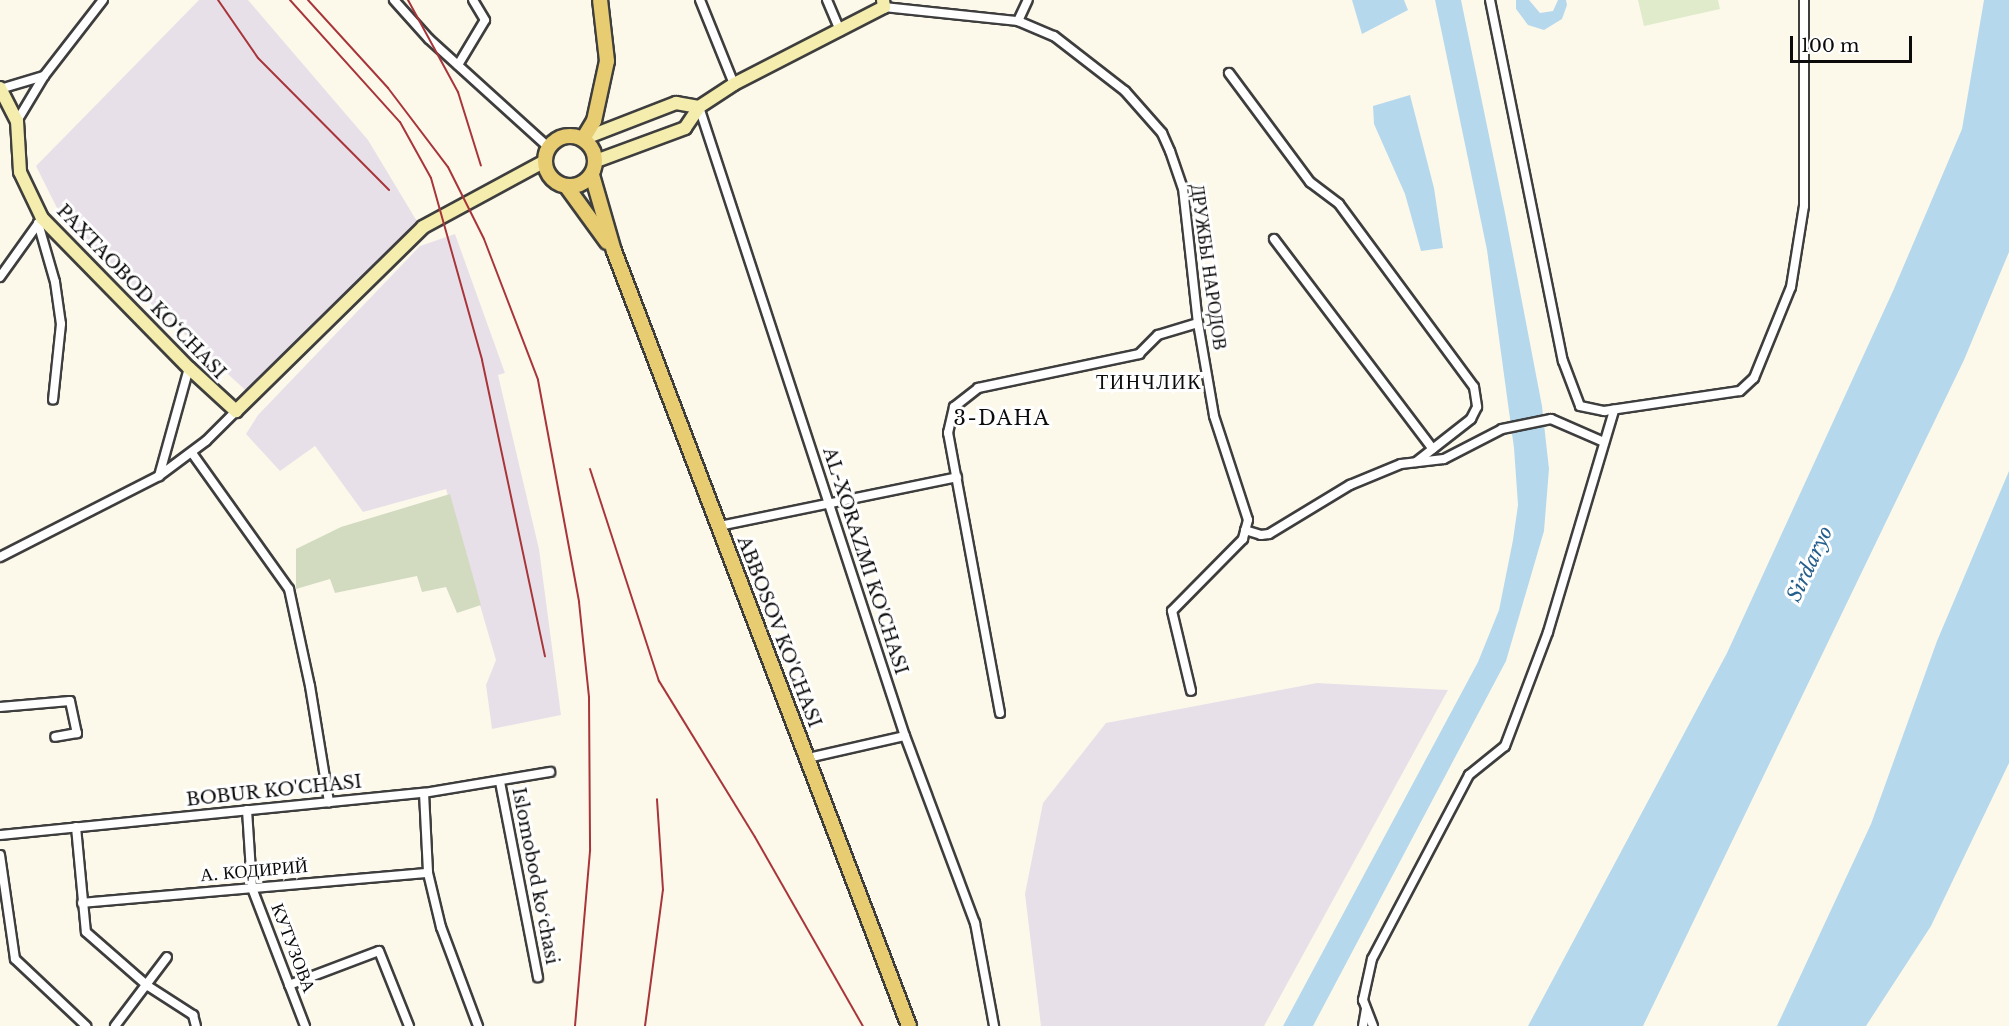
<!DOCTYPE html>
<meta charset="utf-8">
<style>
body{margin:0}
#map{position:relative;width:2009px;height:1026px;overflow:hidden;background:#fcf9eb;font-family:"Libre Baskerville",serif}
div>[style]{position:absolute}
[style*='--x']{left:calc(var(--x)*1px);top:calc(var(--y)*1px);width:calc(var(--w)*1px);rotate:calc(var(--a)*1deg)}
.industrial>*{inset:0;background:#e8e0e9}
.cemetery>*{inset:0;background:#d2dbc0}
.pitch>*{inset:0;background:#dfebca}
.water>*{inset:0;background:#b6d8ed}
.roads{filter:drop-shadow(2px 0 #3e3e3e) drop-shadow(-2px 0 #3e3e3e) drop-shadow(0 2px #3e3e3e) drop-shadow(0 -2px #3e3e3e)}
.street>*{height:8px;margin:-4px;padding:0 4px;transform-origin:4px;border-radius:4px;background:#fff}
.secondary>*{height:12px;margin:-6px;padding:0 6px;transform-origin:6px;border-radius:6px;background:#f4edae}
.primary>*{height:14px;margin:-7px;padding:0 7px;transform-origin:7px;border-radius:7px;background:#e7cc71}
.primary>.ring{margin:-7px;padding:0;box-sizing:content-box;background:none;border:14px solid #e7cc71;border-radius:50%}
.rail>*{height:2px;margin:-1px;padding:0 1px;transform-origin:1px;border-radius:1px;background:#a8353a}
span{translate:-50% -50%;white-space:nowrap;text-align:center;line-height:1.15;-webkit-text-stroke:6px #fff;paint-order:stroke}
.street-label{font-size:18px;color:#0b0b0b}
.neighbourhood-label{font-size:20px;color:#0b0b0b;letter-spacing:1.5px}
.water-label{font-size:20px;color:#255e8c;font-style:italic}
.scale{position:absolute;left:1790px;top:36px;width:122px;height:27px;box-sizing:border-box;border:3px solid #0b0b0b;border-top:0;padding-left:8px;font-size:18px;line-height:21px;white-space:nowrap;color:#0b0b0b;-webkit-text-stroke:4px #fff;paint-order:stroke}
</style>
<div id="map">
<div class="industrial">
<i style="clip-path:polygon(199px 0,248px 0,368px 140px,424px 233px,254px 398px,66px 226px,36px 166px)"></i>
<i style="clip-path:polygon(455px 234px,505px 373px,498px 375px,539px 549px,561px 715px,492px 729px,486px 685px,496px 660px,446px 489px,363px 512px,315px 446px,280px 471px,246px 434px,258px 415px,420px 246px)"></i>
<i style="clip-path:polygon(1317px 683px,1448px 690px,1264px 1026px,1041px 1026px,1025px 894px,1043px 803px,1106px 723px)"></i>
</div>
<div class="cemetery">
<i style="clip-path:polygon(450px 494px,481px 605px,457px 613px,446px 587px,422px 592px,417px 576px,335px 593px,330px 579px,296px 589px,296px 549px,341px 527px)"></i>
</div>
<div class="pitch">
<i style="clip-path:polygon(1638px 0,1718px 0,1720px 9px,1644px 26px)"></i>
</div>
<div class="water">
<i style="clip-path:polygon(1352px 0,1404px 0,1408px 10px,1362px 34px)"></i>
<i style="clip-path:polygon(1435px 0,1461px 0,1505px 213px,1542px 406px,1549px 469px,1544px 531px,1506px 661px,1313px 1026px,1283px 1026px,1478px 662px,1499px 610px,1513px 540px,1518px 505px,1514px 448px,1487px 250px)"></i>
<i style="clip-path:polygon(1516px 0,1529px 0,1540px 13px,1553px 11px,1558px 0,1566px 0,1567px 5px,1562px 19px,1544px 30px,1528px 25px,1516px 9px)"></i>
<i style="clip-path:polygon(1984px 0,2009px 0,2009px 252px,1964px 360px,1643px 1026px,1528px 1026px,1727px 653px,1893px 291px,1962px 129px)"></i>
<i style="clip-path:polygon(1410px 95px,1434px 188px,1443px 248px,1421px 251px,1405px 194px,1374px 124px,1373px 106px)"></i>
<i style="clip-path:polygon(2009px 471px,2009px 763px,1931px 926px,1866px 1026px,1777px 1026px,1871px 824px,1937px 641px)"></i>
</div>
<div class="roads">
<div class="street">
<i style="--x:394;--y:0;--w:52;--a:48.1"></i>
<i style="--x:429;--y:39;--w:162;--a:42.2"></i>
<i style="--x:700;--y:0;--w:91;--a:68"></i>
<i style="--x:827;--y:0;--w:34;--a:67"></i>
<i style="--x:1490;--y:0;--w:368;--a:78.6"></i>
<i style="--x:1563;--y:361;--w:48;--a:69.3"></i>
<i style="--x:1580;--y:406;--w:25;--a:12"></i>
<i style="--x:1604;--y:411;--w:137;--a:-8.4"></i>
<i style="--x:1740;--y:391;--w:19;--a:-43"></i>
<i style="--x:1754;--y:378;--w:98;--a:-67.9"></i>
<i style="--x:1791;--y:287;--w:82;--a:-80.9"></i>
<i style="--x:1804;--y:206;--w:206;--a:-90"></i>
<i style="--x:884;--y:7;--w:135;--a:6"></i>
<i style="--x:1018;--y:21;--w:39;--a:23"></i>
<i style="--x:1054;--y:36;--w:90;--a:37.8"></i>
<i style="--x:1125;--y:91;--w:56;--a:48.6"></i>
<i style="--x:1162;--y:133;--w:20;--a:66"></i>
<i style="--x:1170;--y:151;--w:39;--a:71"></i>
<i style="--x:1183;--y:188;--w:136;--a:83.7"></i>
<i style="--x:1198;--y:323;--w:94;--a:80.2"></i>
<i style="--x:1214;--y:416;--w:109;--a:71.9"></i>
<i style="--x:1248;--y:520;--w:20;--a:105"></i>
<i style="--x:1243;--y:539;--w:101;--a:134.6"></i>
<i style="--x:1172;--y:611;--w:82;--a:76.6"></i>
<i style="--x:1018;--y:21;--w:23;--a:-65"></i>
<i style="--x:458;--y:65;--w:52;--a:-59"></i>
<i style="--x:485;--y:20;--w:23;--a:-121"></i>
<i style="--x:1229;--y:73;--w:136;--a:53.4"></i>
<i style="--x:1310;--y:182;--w:36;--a:37"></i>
<i style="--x:1339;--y:204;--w:227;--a:53.6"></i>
<i style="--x:1474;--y:387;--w:20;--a:81"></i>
<i style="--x:1477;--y:407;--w:13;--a:117"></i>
<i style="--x:1471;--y:419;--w:70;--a:142"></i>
<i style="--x:0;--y:89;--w:46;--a:-16.5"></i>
<i style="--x:699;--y:107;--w:662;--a:71.87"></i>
<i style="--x:905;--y:736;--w:200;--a:69.5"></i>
<i style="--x:975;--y:923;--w:105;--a:79.5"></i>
<i style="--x:17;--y:121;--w:52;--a:-59"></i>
<i style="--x:44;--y:76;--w:96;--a:-52.2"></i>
<i style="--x:38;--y:223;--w:61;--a:73.9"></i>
<i style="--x:55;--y:282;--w:42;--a:81.9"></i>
<i style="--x:61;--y:324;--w:76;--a:96"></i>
<i style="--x:1274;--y:239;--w:263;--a:52.9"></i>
<i style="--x:0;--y:277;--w:69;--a:-54.5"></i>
<i style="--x:192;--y:453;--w:167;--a:54.5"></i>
<i style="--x:289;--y:589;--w:99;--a:77.8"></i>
<i style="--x:310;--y:686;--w:118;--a:80.7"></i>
<i style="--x:159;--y:476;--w:59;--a:-36.7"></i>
<i style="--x:206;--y:441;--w:42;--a:-45"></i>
<i style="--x:719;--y:526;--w:243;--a:-11.6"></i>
<i style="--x:1245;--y:530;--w:17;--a:17"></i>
<i style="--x:1261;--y:535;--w:8;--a:-7"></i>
<i style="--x:1269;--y:534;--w:95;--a:-31.2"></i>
<i style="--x:1350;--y:485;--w:55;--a:-22.4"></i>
<i style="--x:1401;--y:464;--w:43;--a:-6.6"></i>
<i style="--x:1444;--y:459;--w:65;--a:-27.3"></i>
<i style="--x:1502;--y:429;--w:50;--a:-11.5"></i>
<i style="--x:1551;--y:419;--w:58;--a:23.5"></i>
<i style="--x:0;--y:557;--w:178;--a:-27"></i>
<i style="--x:159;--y:476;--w:112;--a:-74.5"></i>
<i style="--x:0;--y:707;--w:70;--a:-4.9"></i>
<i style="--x:70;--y:701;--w:33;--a:78"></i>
<i style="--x:77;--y:733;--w:22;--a:170"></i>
<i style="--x:1000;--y:713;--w:285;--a:-100.5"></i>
<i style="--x:948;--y:433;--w:27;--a:-77"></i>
<i style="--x:954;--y:407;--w:31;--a:-38"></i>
<i style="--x:978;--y:388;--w:165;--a:-11.9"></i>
<i style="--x:1139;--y:354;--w:27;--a:-45"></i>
<i style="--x:1158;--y:335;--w:42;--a:-16.7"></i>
<i style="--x:808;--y:758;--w:99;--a:-12.8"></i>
<i style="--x:500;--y:782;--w:199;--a:79"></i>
<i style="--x:424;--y:793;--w:80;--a:87.1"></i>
<i style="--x:428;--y:873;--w:56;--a:76.5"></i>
<i style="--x:441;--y:927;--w:106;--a:69.5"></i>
<i style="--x:247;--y:810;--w:78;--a:86.3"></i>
<i style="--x:252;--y:888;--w:148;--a:69"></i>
<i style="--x:76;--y:827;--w:105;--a:84.6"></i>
<i style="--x:86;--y:932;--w:82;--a:41.1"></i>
<i style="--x:148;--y:986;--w:54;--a:32.8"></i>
<i style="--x:193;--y:1015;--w:11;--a:75"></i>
<i style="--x:0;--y:835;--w:426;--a:-5.7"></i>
<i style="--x:424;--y:793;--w:128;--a:-9.5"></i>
<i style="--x:0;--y:855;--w:105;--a:81.8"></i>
<i style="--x:15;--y:959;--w:98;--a:43.3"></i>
<i style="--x:82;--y:903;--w:347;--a:-5"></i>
<i style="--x:289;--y:985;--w:96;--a:-20.7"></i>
<i style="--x:379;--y:951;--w:81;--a:68.2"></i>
<i style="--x:115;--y:1026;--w:86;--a:-53"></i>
<i style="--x:1363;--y:1026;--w:17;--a:-80"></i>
<i style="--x:1373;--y:1026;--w:28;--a:-111"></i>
<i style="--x:1363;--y:1000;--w:42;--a:-77.6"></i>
<i style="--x:1372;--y:959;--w:208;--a:-62.2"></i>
<i style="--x:1469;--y:775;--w:46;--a:-38.9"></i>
<i style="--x:1505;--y:746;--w:122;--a:-69.3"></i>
<i style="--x:1548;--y:632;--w:232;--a:-73.4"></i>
</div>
<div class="secondary">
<i style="--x:0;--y:88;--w:37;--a:63"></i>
<i style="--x:17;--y:121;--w:51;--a:86.6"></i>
<i style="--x:20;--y:172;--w:51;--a:64.4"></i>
<i style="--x:42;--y:218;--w:210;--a:45.6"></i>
<i style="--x:189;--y:368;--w:64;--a:42.5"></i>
<i style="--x:236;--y:411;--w:262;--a:-44.5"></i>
<i style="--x:423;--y:227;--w:139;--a:-28.4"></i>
<i style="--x:583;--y:139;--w:100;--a:-21.2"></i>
<i style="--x:676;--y:103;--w:23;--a:10"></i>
<i style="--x:596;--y:161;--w:95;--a:-20.3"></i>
<i style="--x:685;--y:128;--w:25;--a:-56"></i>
<i style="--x:699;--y:107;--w:42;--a:-33.3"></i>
<i style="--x:734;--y:84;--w:169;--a:-27.2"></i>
<i style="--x:884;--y:7;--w:7;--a:-98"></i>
</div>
<div class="primary">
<i class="ring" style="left:545px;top:136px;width:36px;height:36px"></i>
<i style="--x:583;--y:139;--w:21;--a:-59"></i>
<i style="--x:594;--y:121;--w:61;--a:-77.8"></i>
<i style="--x:607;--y:61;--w:61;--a:-96.5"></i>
<i style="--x:592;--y:175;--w:79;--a:73.9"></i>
<i style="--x:614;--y:251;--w:829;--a:69.16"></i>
<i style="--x:567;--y:187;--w:68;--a:54"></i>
</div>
</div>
<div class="rail">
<i style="--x:218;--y:0;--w:70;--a:55.4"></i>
<i style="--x:258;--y:58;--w:186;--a:45.2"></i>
<i style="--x:290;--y:0;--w:164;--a:48"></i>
<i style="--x:400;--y:122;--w:64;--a:61"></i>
<i style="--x:431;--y:178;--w:189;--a:74.3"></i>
<i style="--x:482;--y:360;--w:303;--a:78"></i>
<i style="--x:308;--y:0;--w:119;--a:47.7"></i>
<i style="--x:388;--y:88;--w:99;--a:52.8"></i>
<i style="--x:448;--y:167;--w:80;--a:63.4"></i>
<i style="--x:484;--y:239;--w:151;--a:69"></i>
<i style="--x:538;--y:380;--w:226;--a:79.5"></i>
<i style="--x:579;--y:602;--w:96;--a:84"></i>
<i style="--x:589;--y:697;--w:154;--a:89.6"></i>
<i style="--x:590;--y:851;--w:176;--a:94.9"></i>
<i style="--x:408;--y:0;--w:105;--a:61.5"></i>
<i style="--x:458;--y:92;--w:77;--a:72.7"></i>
<i style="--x:590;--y:469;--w:223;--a:72"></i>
<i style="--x:659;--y:681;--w:183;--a:58.4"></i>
<i style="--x:755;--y:837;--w:218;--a:60.3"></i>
<i style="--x:645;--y:1026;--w:137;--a:-82.5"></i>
<i style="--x:663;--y:890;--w:91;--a:-93.8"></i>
</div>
<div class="street-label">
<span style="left:1208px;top:267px;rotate:82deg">ДРУЖБЫ НАРОДОВ</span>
<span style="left:141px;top:292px;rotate:46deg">PAXTAOBOD KO‘CHASI</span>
<span style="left:865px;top:561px;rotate:72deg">AL-XORAZMI KO'CHASI</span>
<span style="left:779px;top:632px;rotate:69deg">ABBOSOV KO'CHASI</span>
<span style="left:274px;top:791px;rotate:-6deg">BOBUR KO'CHASI</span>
<span style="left:254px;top:871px;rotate:-5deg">А. КОДИРИЙ</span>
<span style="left:535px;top:876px;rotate:79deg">Islomobod koʻchasi</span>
<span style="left:293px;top:948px;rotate:69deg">КУТУЗОВА</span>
</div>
<div class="neighbourhood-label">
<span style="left:1149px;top:382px">ТИНЧЛИК</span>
<span style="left:1002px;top:418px">3-DAHA</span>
</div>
<div class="water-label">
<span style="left:1810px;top:564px;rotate:-65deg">Sirdaryo</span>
</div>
<div class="scale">100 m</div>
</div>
